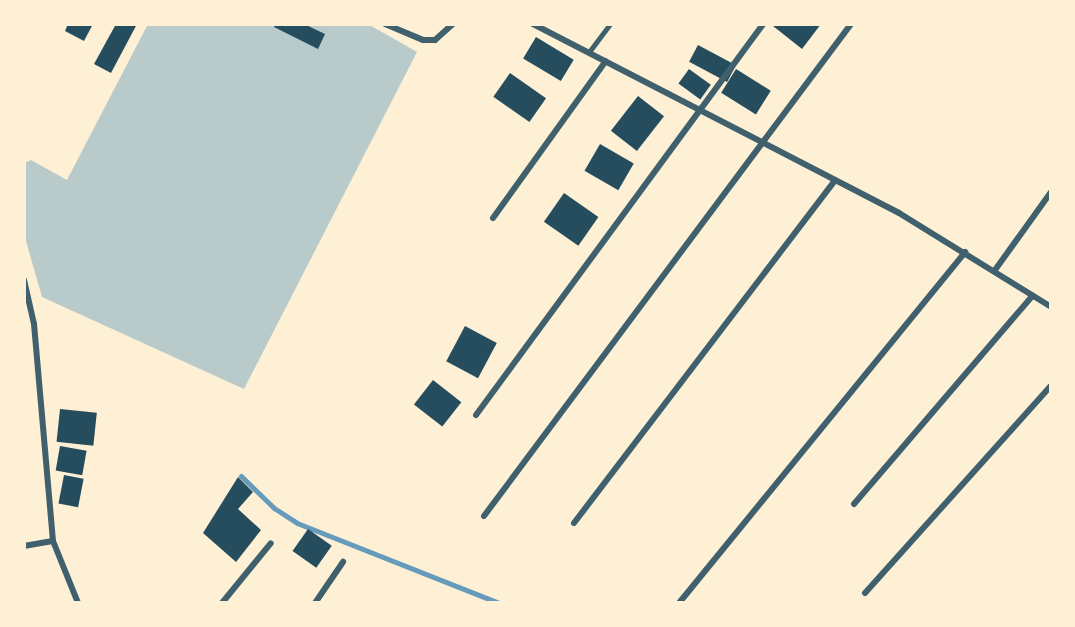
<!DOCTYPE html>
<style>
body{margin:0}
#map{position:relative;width:1075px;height:627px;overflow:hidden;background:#fdf0d5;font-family:Ubuntu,sans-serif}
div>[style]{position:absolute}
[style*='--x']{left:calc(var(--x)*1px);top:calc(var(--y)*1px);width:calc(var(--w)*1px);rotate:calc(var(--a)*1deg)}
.green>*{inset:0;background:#b9caca}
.stream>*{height:5px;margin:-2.5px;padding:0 2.5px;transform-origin:2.5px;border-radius:2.5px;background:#669bbc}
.building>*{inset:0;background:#264d5e;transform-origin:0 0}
.service>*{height:4.5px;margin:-2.25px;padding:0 2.25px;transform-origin:2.25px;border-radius:2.25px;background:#3f606c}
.minor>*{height:6px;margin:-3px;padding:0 3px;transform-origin:3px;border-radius:3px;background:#3f606c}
span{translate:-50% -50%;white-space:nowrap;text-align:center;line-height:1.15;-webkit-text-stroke:4.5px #fdf0d5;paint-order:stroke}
.frame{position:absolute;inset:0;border:26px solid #fdf0d5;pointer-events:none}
</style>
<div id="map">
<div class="green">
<i style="clip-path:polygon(148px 24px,368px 24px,417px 52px,244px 389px,42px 297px,24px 234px,24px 163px,31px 160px,67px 180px)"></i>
</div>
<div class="stream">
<i style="--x:241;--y:476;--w:46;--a:44.1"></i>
<i style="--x:274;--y:508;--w:27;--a:33"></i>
<i style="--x:297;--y:523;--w:217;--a:21.6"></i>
</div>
<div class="building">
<i style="clip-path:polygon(68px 24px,93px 24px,84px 41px,65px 31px)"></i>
<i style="clip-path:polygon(116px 24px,137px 24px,111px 73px,94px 64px)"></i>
<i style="clip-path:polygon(276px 24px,304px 24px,325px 34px,318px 49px,274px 27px)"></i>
<i style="clip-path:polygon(775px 24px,821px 24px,802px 49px,773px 26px)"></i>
<i style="left:536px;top:37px;width:44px;height:25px;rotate:31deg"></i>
<i style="left:698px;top:45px;width:43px;height:19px;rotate:28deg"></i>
<i style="left:689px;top:69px;width:27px;height:18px;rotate:36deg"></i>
<i style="left:736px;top:69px;width:41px;height:28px;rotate:32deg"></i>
<i style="left:510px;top:73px;width:44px;height:29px;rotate:35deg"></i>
<i style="left:638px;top:96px;width:33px;height:44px;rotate:38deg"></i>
<i style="left:600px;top:144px;width:39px;height:31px;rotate:30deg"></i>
<i style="left:564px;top:193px;width:42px;height:35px;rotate:35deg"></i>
<i style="left:465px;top:326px;width:36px;height:40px;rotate:28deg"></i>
<i style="left:433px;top:380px;width:36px;height:31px;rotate:38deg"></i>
<i style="left:60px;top:409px;width:37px;height:33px;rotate:6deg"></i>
<i style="left:60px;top:446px;width:27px;height:25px;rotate:10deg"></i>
<i style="left:64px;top:475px;width:20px;height:29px;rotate:11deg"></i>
<i style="clip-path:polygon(238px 477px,253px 492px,238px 509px,261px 530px,236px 562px,203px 533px)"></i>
<i style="left:308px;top:529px;width:29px;height:27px;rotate:35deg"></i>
</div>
<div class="service">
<i style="--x:589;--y:52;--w:35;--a:-53"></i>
</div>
<div class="minor">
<i style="--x:385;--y:24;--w:41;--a:22.8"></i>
<i style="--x:423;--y:40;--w:12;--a:0"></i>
<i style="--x:435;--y:40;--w:24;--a:-42"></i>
<i style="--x:533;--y:24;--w:412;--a:27.3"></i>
<i style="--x:899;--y:213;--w:179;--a:31.7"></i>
<i style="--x:493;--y:218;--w:193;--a:-54.3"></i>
<i style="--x:995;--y:270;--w:96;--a:-54.3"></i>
<i style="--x:24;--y:280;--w:45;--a:77.2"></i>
<i style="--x:34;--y:324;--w:218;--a:85"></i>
<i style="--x:53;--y:541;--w:67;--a:68"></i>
<i style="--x:476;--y:415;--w:485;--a:-53.7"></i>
<i style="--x:854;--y:504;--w:274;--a:-49.4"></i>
<i style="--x:484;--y:516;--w:614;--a:-53.28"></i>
<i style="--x:574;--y:523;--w:431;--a:-52.7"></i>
<i style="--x:24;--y:546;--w:29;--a:-10"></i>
<i style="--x:865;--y:593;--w:278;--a:-48.1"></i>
<i style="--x:222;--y:603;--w:77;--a:-50.8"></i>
<i style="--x:315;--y:603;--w:50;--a:-55.7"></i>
<i style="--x:679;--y:603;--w:453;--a:-50.8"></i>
</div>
<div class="frame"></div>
</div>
